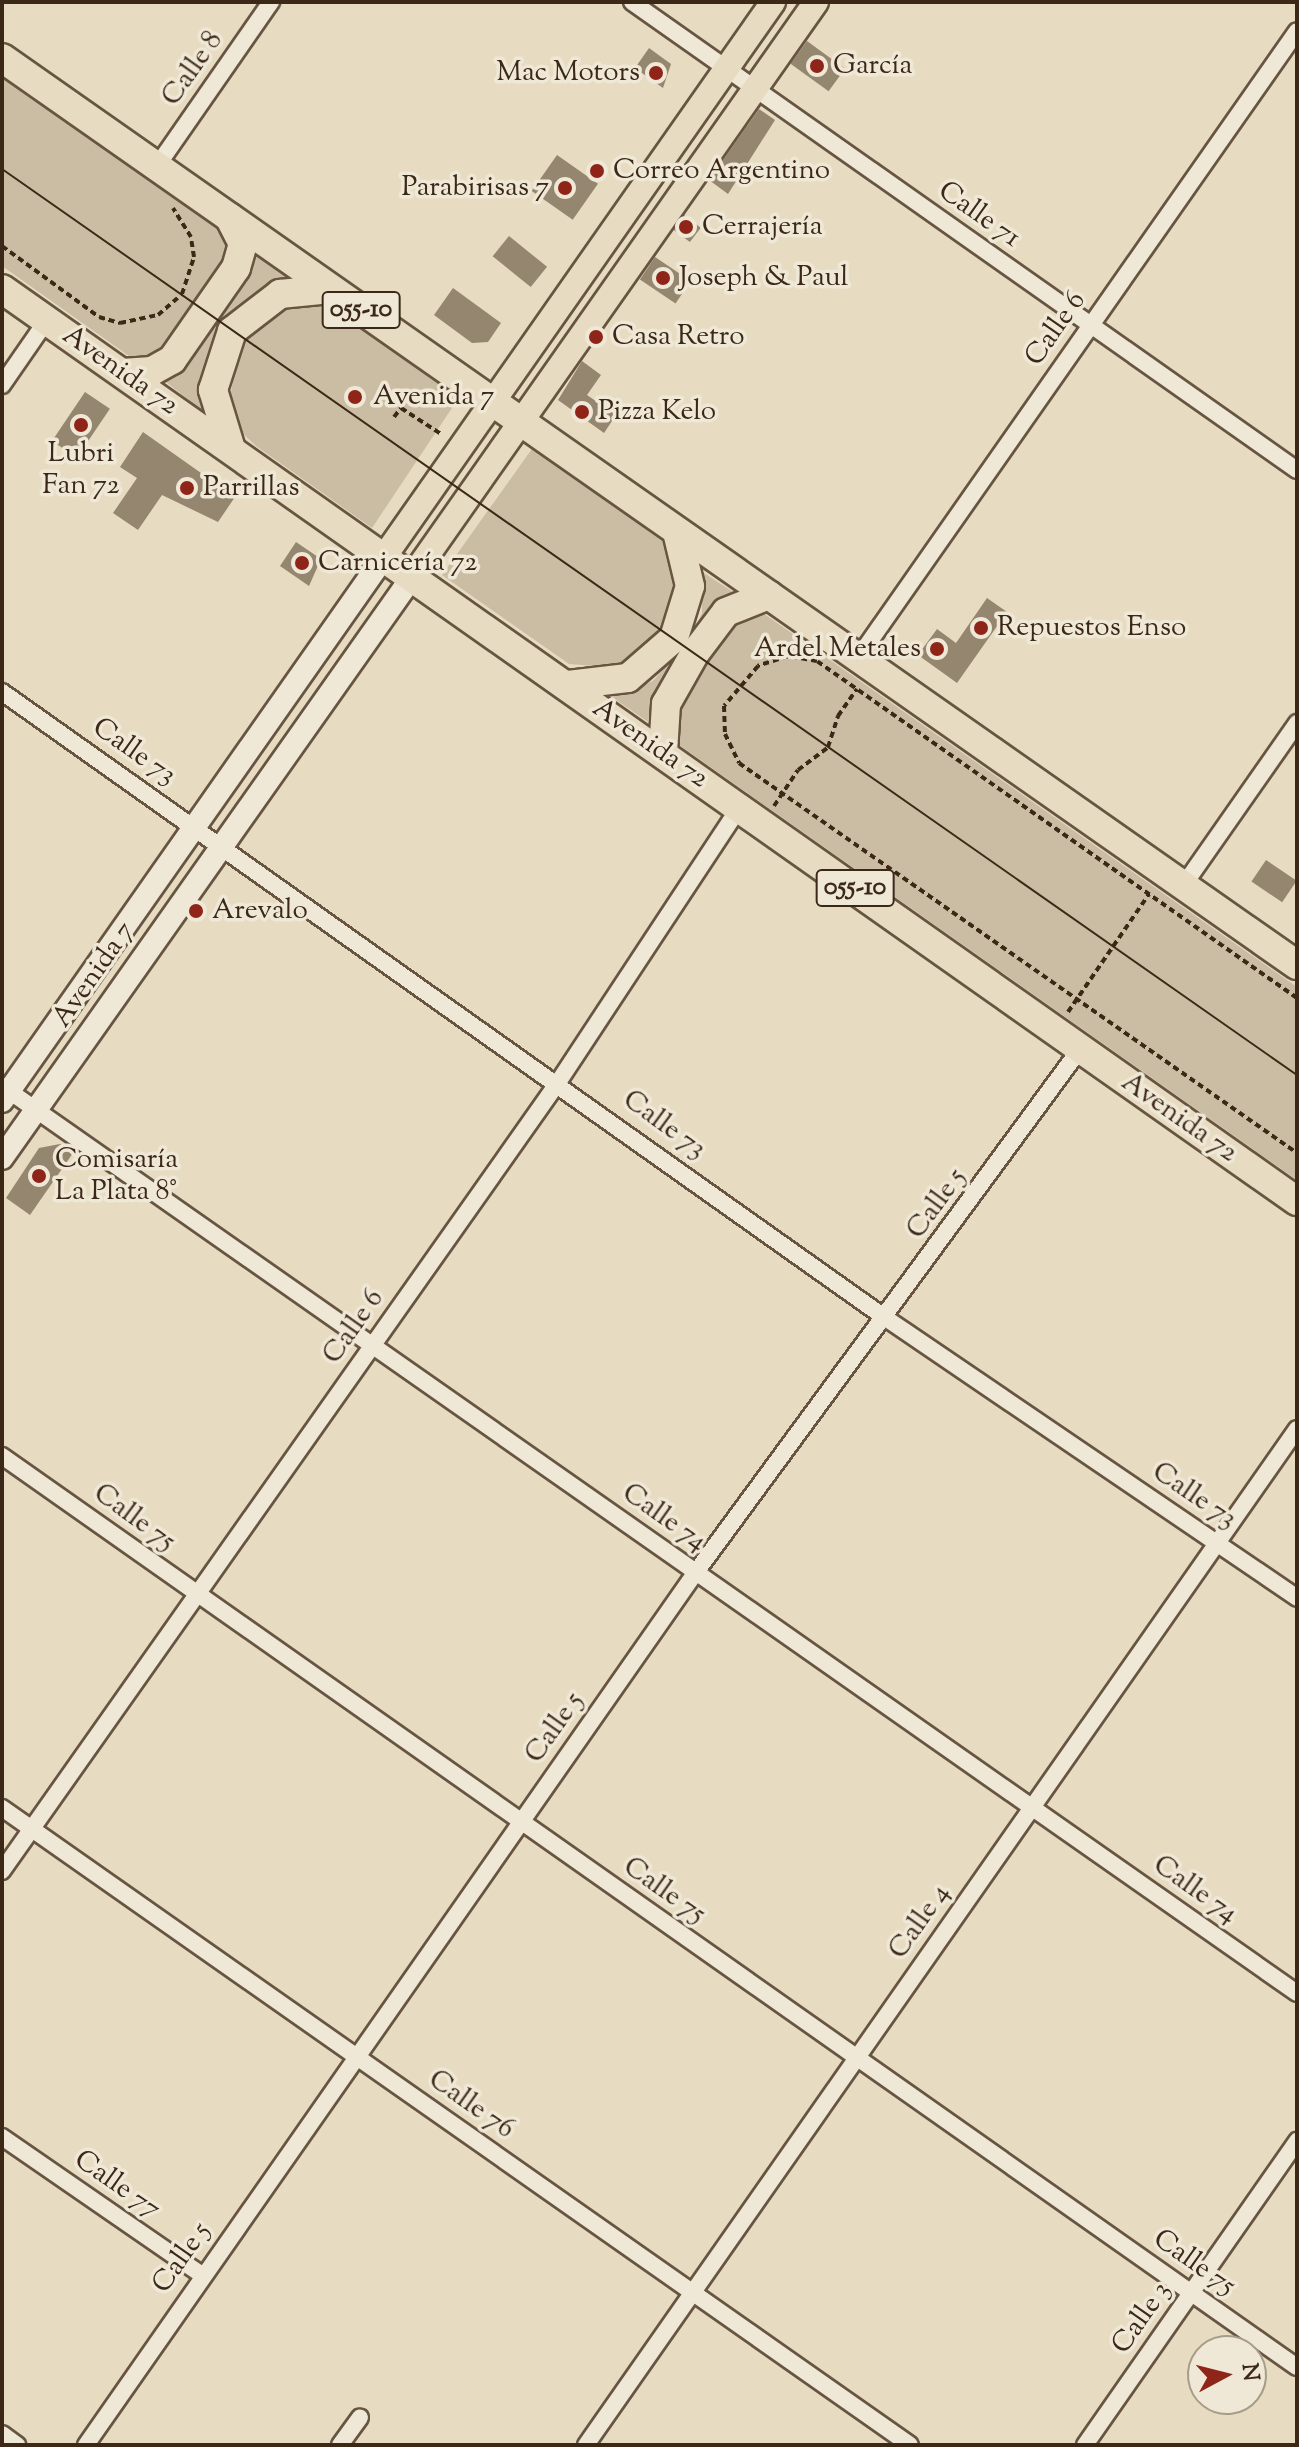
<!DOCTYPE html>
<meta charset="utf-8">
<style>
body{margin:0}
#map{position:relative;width:1299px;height:2447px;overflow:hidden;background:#e7dcc1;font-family:"Sorts Mill Goudy",serif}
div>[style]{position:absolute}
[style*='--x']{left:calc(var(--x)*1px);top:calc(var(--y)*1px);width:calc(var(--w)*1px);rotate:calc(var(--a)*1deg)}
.green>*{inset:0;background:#cabda4}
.building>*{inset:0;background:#95866f;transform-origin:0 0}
.path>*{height:4px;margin-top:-2px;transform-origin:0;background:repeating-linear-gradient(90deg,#3c2817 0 6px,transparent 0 10px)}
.roads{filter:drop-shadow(2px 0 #675542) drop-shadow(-2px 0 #675542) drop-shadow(0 2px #675542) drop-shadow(0 -2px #675542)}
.street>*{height:16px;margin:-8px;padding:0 8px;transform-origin:8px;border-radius:8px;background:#efe8d7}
.secondary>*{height:22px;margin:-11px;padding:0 11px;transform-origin:11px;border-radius:11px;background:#efe8d7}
.primary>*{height:24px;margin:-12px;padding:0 12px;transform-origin:12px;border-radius:12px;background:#e7dcc1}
.highway>*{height:28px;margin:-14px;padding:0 14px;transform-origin:14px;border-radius:14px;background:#e7dcc1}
.tram>*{height:2px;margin:-1px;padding:0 1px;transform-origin:1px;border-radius:1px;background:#3c2817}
.dots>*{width:22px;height:22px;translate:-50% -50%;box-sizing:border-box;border:4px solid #efe8d7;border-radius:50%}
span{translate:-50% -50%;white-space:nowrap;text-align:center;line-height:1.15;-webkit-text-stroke:7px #efe8d7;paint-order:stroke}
.shield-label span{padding:2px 6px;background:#efe8d7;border:2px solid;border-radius:6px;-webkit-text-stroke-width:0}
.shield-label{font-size:26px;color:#3c2817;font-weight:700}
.poi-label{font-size:28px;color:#3c2817}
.left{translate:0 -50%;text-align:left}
.right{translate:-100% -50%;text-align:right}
.street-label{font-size:28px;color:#3c2817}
.frame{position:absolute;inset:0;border:4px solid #3c2817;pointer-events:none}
.north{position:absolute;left:1187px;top:2335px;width:80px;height:80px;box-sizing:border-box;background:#efe8d7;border:2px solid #a79b8a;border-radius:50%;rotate:83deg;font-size:22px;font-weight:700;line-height:32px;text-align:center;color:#3c2817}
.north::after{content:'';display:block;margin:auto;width:28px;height:36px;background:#8f2418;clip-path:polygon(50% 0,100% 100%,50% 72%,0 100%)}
</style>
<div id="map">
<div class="green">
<i style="clip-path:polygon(2px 70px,229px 230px,235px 244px,164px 357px,136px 361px,2px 266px)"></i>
<i style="clip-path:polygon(252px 248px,294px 276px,263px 287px,215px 340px,201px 380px,204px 412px,162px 379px)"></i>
<i style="clip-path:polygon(309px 300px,338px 306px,460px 396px,372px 528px,256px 446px,238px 429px,229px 404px,239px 345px,258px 320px,284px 302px)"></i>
<i style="clip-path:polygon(534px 446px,663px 542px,674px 560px,679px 577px,673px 621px,622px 668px,569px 664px,442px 575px)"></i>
<i style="clip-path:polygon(701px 571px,741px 597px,653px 703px,648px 722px,612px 697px,653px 681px,692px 636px,702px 613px)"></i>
<i style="clip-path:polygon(763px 613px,1297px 987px,1297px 1180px,675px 742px,670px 708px,731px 620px)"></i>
</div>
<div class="building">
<i style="left:807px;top:41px;width:47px;height:28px;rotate:36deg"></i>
<i style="clip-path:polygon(649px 48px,671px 64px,663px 88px,635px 68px)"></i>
<i style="clip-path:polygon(759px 109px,775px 120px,728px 194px,709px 180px)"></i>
<i style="left:557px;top:155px;width:50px;height:44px;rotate:35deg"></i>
<i style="left:684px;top:215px;width:21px;height:18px;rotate:37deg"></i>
<i style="left:509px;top:236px;width:49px;height:26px;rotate:39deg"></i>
<i style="left:655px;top:257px;width:43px;height:27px;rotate:34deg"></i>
<i style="clip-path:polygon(453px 288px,501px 323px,488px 342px,472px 343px,434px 315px)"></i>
<i style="clip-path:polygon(582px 361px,601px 375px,587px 395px,616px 415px,604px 433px,558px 400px)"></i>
<i style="left:85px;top:392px;width:30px;height:59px;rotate:34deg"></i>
<i style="clip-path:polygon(143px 432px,235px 497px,218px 522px,162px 495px,138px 530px,113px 513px,137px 478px,120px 467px)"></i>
<i style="clip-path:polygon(296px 542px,321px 559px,309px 586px,280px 566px)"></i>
<i style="clip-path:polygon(987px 598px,1007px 612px,957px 683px,918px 655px,937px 629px,956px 643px)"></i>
<i style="left:1266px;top:860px;width:37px;height:26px;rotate:34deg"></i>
<i style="clip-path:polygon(60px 1144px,73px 1153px,30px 1215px,6px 1198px,39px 1148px)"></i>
</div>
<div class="path">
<i style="--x:2;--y:246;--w:120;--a:36.2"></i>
<i style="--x:99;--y:317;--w:22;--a:16"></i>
<i style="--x:120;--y:323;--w:39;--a:-12"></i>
<i style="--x:158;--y:315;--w:32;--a:-41"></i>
<i style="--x:182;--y:294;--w:39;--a:-72"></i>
<i style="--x:194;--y:257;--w:20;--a:-99"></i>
<i style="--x:191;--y:237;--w:34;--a:-122"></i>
<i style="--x:394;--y:417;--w:11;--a:-52"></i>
<i style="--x:401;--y:408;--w:48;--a:33"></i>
<i style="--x:774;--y:806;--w:43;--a:-56.3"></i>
<i style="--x:798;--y:770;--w:38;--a:-37"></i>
<i style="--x:828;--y:747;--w:33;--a:-72"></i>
<i style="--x:838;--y:716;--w:33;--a:-55"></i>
<i style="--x:1297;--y:998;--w:586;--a:-144.93"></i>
<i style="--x:817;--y:661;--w:29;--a:-170"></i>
<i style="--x:788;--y:656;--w:32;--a:162"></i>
<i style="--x:758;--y:666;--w:52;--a:130.4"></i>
<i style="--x:724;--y:706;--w:28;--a:88"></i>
<i style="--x:725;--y:734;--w:32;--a:64"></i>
<i style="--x:739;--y:763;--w:681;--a:34.95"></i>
<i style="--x:1068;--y:1012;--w:143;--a:-55.5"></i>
</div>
<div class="roads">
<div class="street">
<i style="--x:632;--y:2;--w:813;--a:35.14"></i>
<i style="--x:157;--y:166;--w:200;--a:-55.2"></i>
<i style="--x:2;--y:385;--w:79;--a:-55.3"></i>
<i style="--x:858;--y:658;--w:765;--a:-55"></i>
<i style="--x:2;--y:692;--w:1085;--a:35.32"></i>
<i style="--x:887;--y:1319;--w:496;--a:34.2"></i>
<i style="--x:1183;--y:886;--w:199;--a:-55"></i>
<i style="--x:2;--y:1086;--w:1581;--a:35.01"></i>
<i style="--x:2;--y:1456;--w:1583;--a:35.13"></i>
<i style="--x:2;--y:1808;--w:1109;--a:35.05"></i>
<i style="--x:2;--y:1871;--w:967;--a:-54.81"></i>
<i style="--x:559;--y:1081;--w:328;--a:-56.6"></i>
<i style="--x:2;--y:2137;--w:243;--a:34.6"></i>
<i style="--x:2;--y:2434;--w:19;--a:36"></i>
<i style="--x:86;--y:2445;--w:1065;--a:-55.06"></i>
<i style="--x:696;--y:1572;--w:649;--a:-53.71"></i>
<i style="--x:340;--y:2445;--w:34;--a:-54"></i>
<i style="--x:586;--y:2445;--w:1240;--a:-55.02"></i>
<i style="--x:1085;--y:2445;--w:371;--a:-55.1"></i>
</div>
<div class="secondary">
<i style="--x:2;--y:1101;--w:665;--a:-54.92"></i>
<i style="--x:2;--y:1158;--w:711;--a:-54.79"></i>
</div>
<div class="primary">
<i style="--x:384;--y:557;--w:678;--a:-54.97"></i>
<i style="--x:412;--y:577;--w:703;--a:-54.91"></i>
</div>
<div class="highway">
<i style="--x:2;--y:58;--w:1581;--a:35.01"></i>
<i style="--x:2;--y:289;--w:1584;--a:35.16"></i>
<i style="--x:122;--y:373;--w:30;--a:-4"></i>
<i style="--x:152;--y:371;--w:23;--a:-29"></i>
<i style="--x:172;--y:360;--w:112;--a:-55.2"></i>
<i style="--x:236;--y:268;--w:25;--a:-74"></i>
<i style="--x:243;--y:244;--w:30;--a:-117"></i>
<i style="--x:231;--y:449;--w:62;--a:-107"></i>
<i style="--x:213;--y:390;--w:62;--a:-72.1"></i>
<i style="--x:232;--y:331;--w:61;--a:-37.6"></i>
<i style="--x:280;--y:294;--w:51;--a:-5.6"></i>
<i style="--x:568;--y:685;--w:60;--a:-6.7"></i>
<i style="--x:628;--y:678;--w:61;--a:-41"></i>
<i style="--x:674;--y:638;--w:54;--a:-72.9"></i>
<i style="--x:690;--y:586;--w:56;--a:-103.5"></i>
<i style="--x:663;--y:753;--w:49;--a:-86.5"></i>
<i style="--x:666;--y:704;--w:59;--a:-60.4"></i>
<i style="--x:695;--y:653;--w:51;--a:-52.9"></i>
<i style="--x:726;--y:612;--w:46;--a:-21.6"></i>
</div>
</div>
<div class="tram">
<i style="--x:2;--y:169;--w:1580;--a:34.98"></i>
</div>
<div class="dots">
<i style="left:817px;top:66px;background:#8f2418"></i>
<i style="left:656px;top:73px;background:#8f2418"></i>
<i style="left:597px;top:171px;background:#8f2418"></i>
<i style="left:565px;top:188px;background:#8f2418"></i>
<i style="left:686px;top:227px;background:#8f2418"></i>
<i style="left:663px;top:278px;background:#8f2418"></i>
<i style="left:596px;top:337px;background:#8f2418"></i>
<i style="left:355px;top:397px;background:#8f2418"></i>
<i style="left:582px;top:412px;background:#8f2418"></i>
<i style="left:81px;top:425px;background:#8f2418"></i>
<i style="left:187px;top:488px;background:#8f2418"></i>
<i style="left:302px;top:563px;background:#8f2418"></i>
<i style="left:981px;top:628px;background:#8f2418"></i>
<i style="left:937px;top:649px;background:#8f2418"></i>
<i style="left:196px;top:911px;background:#8f2418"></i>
<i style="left:39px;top:1176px;background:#8f2418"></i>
</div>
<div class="shield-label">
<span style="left:361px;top:310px">055-10</span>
<span style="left:855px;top:888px">055-10</span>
</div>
<div class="poi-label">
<span class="left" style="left:833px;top:66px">García</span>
<span class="right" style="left:640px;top:73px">Mac Motors</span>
<span class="left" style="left:613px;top:171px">Correo Argentino</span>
<span class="right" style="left:549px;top:188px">Parabirisas 7</span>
<span class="left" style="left:702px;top:227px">Cerrajería</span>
<span class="left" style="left:679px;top:278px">Joseph &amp; Paul</span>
<span class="left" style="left:612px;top:337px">Casa Retro</span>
<span class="left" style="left:373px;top:397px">Avenida 7</span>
<span class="left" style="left:598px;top:412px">Pizza Kelo</span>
<span style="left:81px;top:470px">Lubri<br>Fan 72</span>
<span class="left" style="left:203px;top:488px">Parrillas</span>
<span class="left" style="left:318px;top:563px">Carnicería 72</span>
<span class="left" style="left:997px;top:628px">Repuestos Enso</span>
<span class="right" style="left:921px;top:649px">Ardel Metales</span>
<span class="left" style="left:212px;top:911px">Arevalo</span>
<span class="left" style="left:55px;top:1176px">Comisaría<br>La Plata 8°</span>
</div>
<div class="street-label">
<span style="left:193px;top:69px;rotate:-55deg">Calle 8</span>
<span style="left:979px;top:215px;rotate:35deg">Calle 71</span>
<span style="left:1056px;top:329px;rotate:-55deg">Calle 6</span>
<span style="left:120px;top:371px;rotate:35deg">Avenida 72</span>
<span style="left:650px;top:744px;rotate:35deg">Avenida 72</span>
<span style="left:134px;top:752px;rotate:35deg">Calle 73</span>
<span style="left:94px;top:975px;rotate:-55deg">Avenida 7</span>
<span style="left:1179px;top:1118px;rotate:35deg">Avenida 72</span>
<span style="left:664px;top:1125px;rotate:36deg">Calle 73</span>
<span style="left:937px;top:1204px;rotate:-54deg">Calle 5</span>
<span style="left:354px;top:1327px;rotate:-55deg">Calle 6</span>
<span style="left:1194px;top:1496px;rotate:34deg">Calle 73</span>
<span style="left:134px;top:1518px;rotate:36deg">Calle 75</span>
<span style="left:664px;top:1518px;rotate:35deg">Calle 74</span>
<span style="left:555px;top:1728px;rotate:-55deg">Calle 5</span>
<span style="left:1195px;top:1890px;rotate:35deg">Calle 74</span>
<span style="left:664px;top:1891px;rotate:35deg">Calle 75</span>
<span style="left:920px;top:1922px;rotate:-55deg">Calle 4</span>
<span style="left:471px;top:2105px;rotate:35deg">Calle 76</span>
<span style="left:117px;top:2185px;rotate:35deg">Calle 77</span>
<span style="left:182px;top:2258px;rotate:-55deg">Calle 5</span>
<span style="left:1194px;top:2263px;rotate:35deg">Calle 75</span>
<span style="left:1142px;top:2318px;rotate:-55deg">Calle 3</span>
</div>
<div class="frame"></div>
<div class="north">N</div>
</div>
